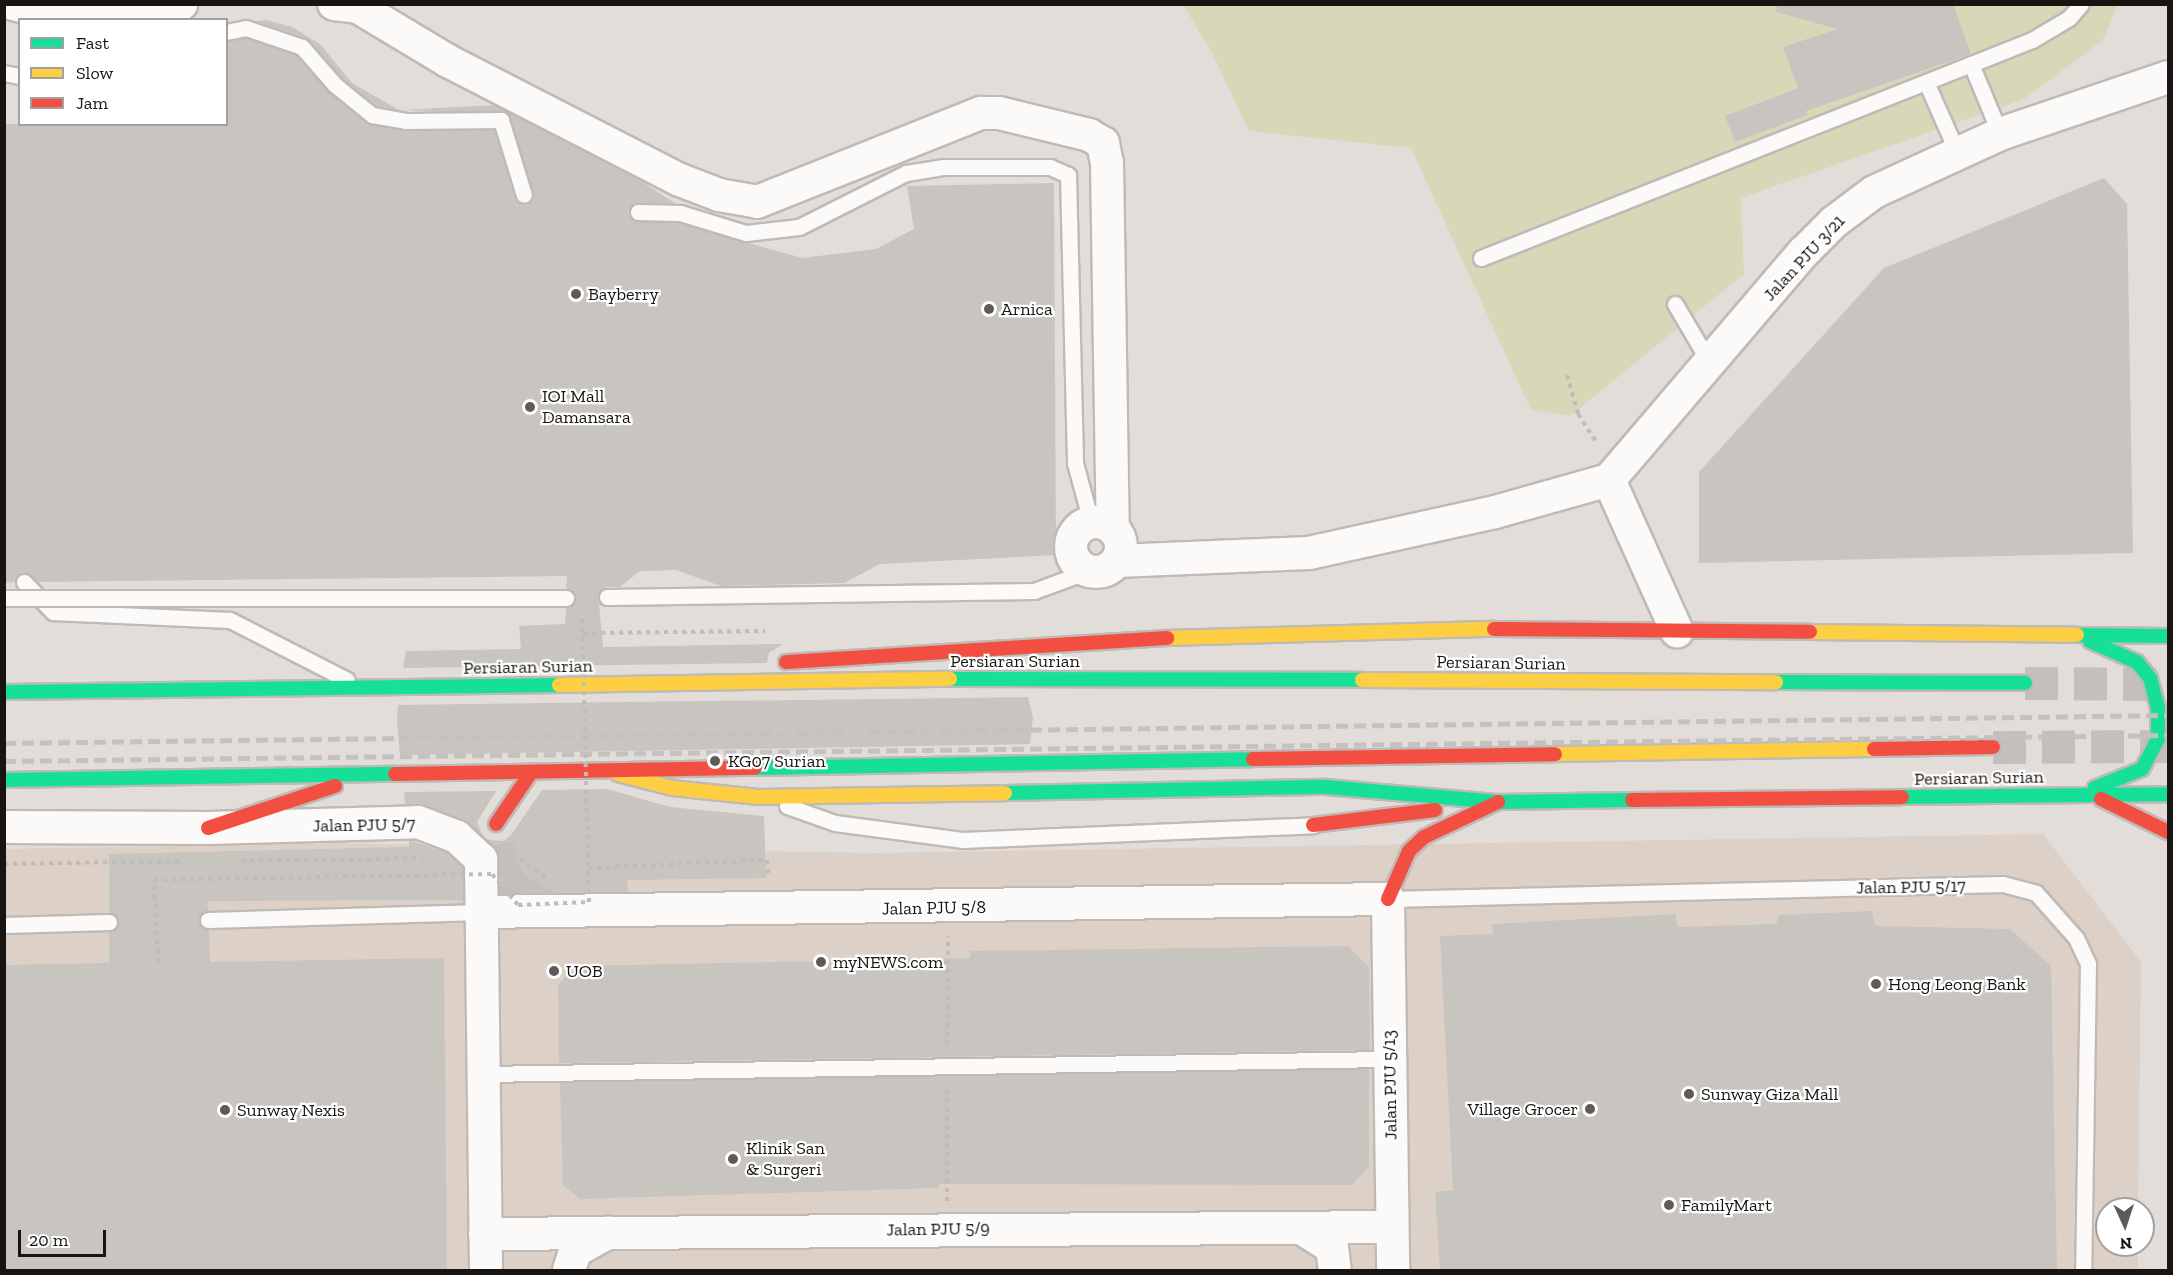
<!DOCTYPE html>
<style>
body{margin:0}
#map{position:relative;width:2173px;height:1275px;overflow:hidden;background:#e2ddd8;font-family:"Zilla Slab",serif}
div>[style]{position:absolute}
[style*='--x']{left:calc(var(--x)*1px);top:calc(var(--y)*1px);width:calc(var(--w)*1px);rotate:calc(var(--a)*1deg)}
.built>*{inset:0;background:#ddd1c7}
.green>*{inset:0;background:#d7d8b8}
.building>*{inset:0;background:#c8c4c0}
.street-tunnel>*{height:32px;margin-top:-16px;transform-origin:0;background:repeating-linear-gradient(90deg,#c4bfba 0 32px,transparent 0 48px)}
.primary-tunnel>*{height:33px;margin-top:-16.5px;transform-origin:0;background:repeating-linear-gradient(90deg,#c4bfba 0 33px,transparent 0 49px)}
.path>*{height:4px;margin-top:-2px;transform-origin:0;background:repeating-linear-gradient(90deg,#bebdba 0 4.5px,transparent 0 9px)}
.roads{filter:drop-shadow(2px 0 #bfbab6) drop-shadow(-2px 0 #bfbab6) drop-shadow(0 2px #bfbab6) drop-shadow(0 -2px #bfbab6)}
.lane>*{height:15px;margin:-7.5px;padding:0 7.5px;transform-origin:7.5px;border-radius:7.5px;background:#fbfaf9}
.street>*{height:32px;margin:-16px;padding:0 16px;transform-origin:16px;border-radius:16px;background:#fbfaf9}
.street>.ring{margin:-16px;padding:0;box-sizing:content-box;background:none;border:32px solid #fbfaf9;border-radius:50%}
.fast>*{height:14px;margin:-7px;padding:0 7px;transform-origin:7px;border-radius:7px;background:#16e098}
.slow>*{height:14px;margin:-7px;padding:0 7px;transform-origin:7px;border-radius:7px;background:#ffcf43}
.jam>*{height:14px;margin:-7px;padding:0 7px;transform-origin:7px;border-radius:7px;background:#f24e42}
.rail>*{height:4.5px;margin-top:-2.25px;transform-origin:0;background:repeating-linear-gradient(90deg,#c3c2c1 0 12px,transparent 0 18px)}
.path-bridge>*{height:4px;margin-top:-2px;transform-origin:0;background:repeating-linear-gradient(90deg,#bebdba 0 4.5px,transparent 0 9px)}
.bridges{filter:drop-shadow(2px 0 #bfbab6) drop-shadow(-2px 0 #bfbab6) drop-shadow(0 2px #bfbab6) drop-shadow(0 -2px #bfbab6)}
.lane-bridge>*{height:15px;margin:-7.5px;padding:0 7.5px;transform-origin:7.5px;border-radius:7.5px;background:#fbfaf9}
.dots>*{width:16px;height:16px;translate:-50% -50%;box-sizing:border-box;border:3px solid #fff;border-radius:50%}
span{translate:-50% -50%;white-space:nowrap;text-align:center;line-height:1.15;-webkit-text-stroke:4.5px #fff;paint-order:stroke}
.street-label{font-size:18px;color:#181411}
.poi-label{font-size:18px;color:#181411}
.left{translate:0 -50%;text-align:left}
.right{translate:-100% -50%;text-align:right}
.frame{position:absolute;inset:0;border:6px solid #181411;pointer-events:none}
.legend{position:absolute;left:18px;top:18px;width:210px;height:108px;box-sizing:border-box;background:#fff;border:2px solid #a3a1a0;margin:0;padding:8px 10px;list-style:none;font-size:18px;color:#181411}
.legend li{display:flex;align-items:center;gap:12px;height:30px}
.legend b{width:30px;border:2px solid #a3a1a0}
.north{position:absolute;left:2095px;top:1197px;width:60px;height:60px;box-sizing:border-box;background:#fff;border:2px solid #a3a1a0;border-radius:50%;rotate:177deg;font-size:16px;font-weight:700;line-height:24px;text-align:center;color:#181411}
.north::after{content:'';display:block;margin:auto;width:21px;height:27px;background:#5f5a57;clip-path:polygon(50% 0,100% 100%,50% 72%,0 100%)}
.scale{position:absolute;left:18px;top:1230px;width:88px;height:27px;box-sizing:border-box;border:3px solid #181411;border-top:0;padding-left:8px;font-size:18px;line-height:21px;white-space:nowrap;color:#181411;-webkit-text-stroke:4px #fff;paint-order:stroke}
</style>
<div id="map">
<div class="built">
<i style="clip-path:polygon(2043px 834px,2141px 962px,2138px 1209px,2107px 1209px,2107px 1245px,2138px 1245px,2138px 1270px,5px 1270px,4px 849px,331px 843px,874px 853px)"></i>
</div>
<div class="green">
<i style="clip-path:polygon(1183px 5px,2118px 5px,2103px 40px,2024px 99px,1741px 198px,1744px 274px,1570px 416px,1531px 410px,1411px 148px,1249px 131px,1211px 51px)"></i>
</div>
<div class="building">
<i style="clip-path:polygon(1777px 4px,1953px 4px,1971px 54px,1806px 111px,1808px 115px,1735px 142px,1725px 116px,1798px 88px,1783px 47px,1838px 29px,1776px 12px)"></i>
<i style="clip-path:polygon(267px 20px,292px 27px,320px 44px,352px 83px,399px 110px,376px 106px,342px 78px,306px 38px,255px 21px)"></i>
<i style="clip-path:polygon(245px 38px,296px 55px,329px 92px,370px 124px,405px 131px,494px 130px,515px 198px,521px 204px,531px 202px,533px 193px,507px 113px,401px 110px,495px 105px,636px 178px,675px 203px,634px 203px,628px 212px,633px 221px,678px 223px,802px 258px,876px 249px,914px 229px,907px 186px,1054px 183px,1056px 555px,880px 564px,844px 583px,721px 586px,676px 570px,640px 571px,620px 587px,606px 587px,598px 593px,603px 647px,783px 644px,769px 653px,767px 663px,403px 668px,406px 651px,521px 649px,519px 626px,565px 624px,566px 608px,576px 599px,566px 588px,567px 576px,38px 582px,22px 572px,14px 582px,4px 583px,4px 124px,226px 124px,226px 42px)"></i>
<i style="clip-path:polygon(2104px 178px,2127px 204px,2133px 553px,1699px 563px,1699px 472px,1884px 268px)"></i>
<i style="clip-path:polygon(1028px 697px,1033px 717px,1030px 744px,400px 755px,397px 719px,398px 705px)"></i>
<i style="clip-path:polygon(607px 789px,670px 807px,764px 816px,766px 878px,627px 880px,628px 892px,499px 894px,498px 852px,487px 840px,504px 841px,511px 835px,542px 790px)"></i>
<i style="clip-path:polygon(496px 791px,477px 822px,482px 835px,463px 820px,424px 805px,405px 804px,404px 792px)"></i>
<i style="clip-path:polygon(409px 840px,447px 853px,463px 867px,463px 900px,207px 901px,208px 910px,198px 921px,209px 930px,210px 962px,444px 958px,447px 1270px,4px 1270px,4px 965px,109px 963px,109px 932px,119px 922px,109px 912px,109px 854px,409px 847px)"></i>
<i style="clip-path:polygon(1872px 911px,1875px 926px,2010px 929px,2051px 966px,2057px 1270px,1440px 1270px,1435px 1192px,1453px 1190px,1440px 936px,1493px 934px,1492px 924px,1676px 914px,1677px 927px,1776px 924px,1779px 915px)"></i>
<i style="clip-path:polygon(1348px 946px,1369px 967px,1370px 1050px,559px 1063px,558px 985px,575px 966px,970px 958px,970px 951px)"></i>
<i style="clip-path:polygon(1369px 1069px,1369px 1167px,1352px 1185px,939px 1184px,939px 1188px,580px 1199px,563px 1185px,560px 1082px)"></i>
</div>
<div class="street-tunnel">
<i style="--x:497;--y:845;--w:33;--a:76"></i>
<i style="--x:505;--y:877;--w:22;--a:43"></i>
<i style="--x:521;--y:892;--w:40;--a:29.7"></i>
</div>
<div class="primary-tunnel">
<i style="--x:2025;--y:683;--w:143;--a:0.4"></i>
<i style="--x:1993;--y:747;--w:175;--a:-0.3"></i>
</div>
<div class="path">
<i style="--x:1567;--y:375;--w:41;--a:74.2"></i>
<i style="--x:1578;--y:414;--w:33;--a:57"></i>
<i style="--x:583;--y:633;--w:182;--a:-0.6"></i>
<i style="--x:520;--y:859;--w:35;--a:35"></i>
<i style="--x:241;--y:861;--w:182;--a:-0.9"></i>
<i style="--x:4;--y:864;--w:176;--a:-1"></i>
<i style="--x:588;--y:868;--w:179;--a:-2.6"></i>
<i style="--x:767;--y:860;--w:18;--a:84"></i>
<i style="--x:947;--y:1045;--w:109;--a:-89.5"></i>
<i style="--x:947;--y:1089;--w:112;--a:90"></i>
</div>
<div class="roads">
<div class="lane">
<i style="--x:226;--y:32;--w:20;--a:-11"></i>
<i style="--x:246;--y:28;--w:59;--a:18.7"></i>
<i style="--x:302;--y:47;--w:50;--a:49"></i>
<i style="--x:335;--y:85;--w:48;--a:39"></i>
<i style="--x:372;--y:115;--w:34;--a:10"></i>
<i style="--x:405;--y:121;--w:96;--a:-0.6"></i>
<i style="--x:501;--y:120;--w:78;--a:73"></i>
<i style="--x:1971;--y:64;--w:76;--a:67.5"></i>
<i style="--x:4;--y:73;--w:16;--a:11"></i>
<i style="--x:1926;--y:82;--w:77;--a:66.1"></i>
<i style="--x:638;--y:212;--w:42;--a:1.4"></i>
<i style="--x:680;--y:213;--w:69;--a:16.9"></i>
<i style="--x:746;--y:233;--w:53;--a:-6.5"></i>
<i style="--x:799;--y:227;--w:120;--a:-26.8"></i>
<i style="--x:906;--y:173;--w:37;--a:-9"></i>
<i style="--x:943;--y:167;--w:107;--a:0"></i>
<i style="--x:1050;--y:167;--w:20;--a:24"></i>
<i style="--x:1068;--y:175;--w:288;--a:88.6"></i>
<i style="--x:1075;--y:463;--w:61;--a:74.8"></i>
<i style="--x:1481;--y:258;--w:593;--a:-21.59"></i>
<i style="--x:2032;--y:40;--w:43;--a:-30.7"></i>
<i style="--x:2069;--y:18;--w:18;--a:-49"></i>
<i style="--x:1675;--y:304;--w:71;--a:59.5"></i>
<i style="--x:24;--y:582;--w:42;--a:46"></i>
<i style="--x:53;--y:612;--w:177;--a:2.6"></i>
<i style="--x:230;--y:620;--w:131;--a:27.1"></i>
<i style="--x:607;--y:597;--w:427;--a:-0.8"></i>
<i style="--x:1034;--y:591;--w:58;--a:-20.3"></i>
<i style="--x:787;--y:806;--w:51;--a:19.5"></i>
<i style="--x:835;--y:823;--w:128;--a:7.6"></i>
<i style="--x:962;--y:840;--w:351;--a:-2.4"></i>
<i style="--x:1388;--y:899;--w:615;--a:-1.4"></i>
<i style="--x:2003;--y:884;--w:34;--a:15"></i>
<i style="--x:2036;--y:893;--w:60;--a:48.4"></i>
<i style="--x:2076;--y:938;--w:29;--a:65"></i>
<i style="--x:2088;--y:964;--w:306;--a:90.9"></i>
<i style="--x:208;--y:920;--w:273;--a:-1.7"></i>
<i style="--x:4;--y:925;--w:105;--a:-1.6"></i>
<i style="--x:483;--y:1074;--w:907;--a:-0.95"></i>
</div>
<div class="street">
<i style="--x:13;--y:4;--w:53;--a:14.3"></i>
<i style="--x:64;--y:17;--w:118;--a:-6.3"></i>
<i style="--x:334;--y:4;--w:24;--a:7"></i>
<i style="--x:358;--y:7;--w:105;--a:31"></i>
<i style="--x:448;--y:61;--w:261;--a:27.2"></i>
<i style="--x:680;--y:180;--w:42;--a:21"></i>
<i style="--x:719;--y:195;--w:39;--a:10"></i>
<i style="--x:757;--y:202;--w:241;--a:-21.7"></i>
<i style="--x:981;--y:113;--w:18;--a:0"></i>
<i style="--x:999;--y:113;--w:93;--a:13.7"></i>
<i style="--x:1089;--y:135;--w:16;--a:30"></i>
<i style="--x:1103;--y:143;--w:20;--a:79"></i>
<i style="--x:1107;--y:163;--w:366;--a:89.1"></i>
<i style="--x:1609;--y:480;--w:166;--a:65.8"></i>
<i class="ring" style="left:1071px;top:522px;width:18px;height:18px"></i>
<i style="--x:1117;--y:561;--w:192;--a:-2.4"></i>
<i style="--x:1309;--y:553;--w:190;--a:-12.4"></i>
<i style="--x:1495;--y:512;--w:118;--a:-15.7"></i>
<i style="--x:1609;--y:480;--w:300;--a:-49.5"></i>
<i style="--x:1804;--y:252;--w:42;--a:-45"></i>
<i style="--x:1834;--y:222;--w:50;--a:-36.9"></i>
<i style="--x:1874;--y:192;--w:139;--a:-24.7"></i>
<i style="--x:2000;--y:134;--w:177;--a:-18.7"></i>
<i style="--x:4;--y:827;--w:204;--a:0.3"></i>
<i style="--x:208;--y:828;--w:210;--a:-1.6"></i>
<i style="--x:418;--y:822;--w:42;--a:21"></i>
<i style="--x:457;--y:837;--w:33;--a:43"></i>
<i style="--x:481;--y:859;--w:411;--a:89.3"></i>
<i style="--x:481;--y:912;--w:907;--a:-0.82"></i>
<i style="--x:1388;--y:899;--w:371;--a:89.2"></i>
<i style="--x:1301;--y:1228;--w:36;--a:32"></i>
<i style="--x:1332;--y:1247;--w:23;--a:83"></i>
<i style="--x:485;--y:1234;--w:907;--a:-0.44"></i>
<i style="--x:569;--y:1270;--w:20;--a:-72"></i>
<i style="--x:575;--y:1251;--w:38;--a:-29"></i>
</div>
<div class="fast">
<i style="--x:2077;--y:635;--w:91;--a:0.6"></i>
<i style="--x:2090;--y:641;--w:51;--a:24.1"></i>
<i style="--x:2137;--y:662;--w:21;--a:51"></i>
<i style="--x:2150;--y:678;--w:30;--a:75"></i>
<i style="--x:2158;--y:707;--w:32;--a:90"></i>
<i style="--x:2158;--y:739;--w:34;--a:118"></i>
<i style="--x:2142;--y:769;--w:51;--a:158"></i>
<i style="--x:950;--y:679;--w:412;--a:0.1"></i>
<i style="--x:1776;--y:682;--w:249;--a:0.2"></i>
<i style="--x:4;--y:692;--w:555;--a:-0.72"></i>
<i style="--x:755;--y:768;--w:498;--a:-1"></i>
<i style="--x:4;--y:780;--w:391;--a:-0.9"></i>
<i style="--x:1005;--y:793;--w:321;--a:-1.1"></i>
<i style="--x:1326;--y:787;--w:174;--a:5"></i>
<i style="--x:1499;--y:802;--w:133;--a:-0.9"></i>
<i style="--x:1902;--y:797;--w:266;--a:-0.6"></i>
</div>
<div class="slow">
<i style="--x:1810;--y:632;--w:267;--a:0.6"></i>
<i style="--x:1167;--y:638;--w:327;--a:-1.6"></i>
<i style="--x:1362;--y:680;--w:414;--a:0.3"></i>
<i style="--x:559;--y:685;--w:391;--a:-0.9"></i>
<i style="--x:1555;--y:754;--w:319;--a:-0.9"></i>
<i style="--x:618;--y:774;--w:56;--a:14.5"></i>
<i style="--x:672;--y:788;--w:87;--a:5.9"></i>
<i style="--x:759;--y:797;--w:246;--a:-0.9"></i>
</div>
<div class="jam">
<i style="--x:1494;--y:629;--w:316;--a:0.5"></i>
<i style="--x:786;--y:662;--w:382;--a:-3.6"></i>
<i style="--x:1874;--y:749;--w:119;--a:-1"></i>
<i style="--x:1253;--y:759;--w:302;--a:-0.9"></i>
<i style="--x:395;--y:774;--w:360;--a:-1"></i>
<i style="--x:2101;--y:799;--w:75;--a:26.2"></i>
<i style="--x:1632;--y:800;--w:270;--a:-0.6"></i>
<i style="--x:496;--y:824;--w:60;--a:-55.8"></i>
<i style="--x:1313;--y:825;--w:123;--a:-7"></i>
<i style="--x:208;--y:828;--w:134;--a:-18.3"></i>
<i style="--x:1388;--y:899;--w:52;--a:-66.4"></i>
<i style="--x:1409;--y:851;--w:21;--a:-43"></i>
<i style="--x:1424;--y:837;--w:82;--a:-25.3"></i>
</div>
</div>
<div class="rail">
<i style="--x:4;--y:743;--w:2164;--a:-0.74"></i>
<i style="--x:4;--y:761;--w:2164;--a:-0.69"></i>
</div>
<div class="path-bridge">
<i style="--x:158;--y:962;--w:82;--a:-92.8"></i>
<i style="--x:154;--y:880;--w:338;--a:-1"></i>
<i style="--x:492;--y:874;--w:40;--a:50"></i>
<i style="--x:518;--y:905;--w:71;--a:-2.4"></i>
<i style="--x:589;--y:902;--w:286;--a:-91.4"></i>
</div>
<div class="bridges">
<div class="lane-bridge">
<i style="--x:4;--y:598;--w:562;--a:0"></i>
</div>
</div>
<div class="dots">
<i style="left:576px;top:294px;background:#5f5a57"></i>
<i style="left:989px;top:309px;background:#5f5a57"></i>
<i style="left:530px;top:407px;background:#5f5a57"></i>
<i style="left:715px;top:761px;background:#5f5a57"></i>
<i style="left:821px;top:962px;background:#5f5a57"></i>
<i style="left:554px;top:971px;background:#5f5a57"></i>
<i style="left:1876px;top:984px;background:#5f5a57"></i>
<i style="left:1689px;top:1094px;background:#5f5a57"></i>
<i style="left:1590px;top:1109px;background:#5f5a57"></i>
<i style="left:225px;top:1110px;background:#5f5a57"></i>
<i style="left:733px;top:1159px;background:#5f5a57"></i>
<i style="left:1669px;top:1205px;background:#5f5a57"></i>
</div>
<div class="street-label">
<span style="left:1804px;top:258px;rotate:-47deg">Jalan PJU 3/21</span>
<span style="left:1015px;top:661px">Persiaran Surian</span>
<span style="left:1501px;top:663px;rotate:1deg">Persiaran Surian</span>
<span style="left:528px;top:667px;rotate:-1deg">Persiaran Surian</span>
<span style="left:1979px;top:778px;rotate:-1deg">Persiaran Surian</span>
<span style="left:364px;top:825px;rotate:-1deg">Jalan PJU 5/7</span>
<span style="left:1911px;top:887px;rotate:-1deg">Jalan PJU 5/17</span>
<span style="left:934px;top:908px;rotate:-1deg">Jalan PJU 5/8</span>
<span style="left:1390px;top:1085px;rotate:-91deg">Jalan PJU 5/13</span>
<span style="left:938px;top:1229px;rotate:-1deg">Jalan PJU 5/9</span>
</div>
<div class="poi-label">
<span class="left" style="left:588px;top:294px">Bayberry</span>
<span class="left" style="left:1001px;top:309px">Arnica</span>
<span class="left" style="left:542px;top:407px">IOI Mall<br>Damansara</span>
<span class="left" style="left:728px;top:761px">KG07 Surian</span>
<span class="left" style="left:833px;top:962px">myNEWS.com</span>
<span class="left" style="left:566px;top:971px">UOB</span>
<span class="left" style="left:1888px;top:984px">Hong Leong Bank</span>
<span class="left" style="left:1701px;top:1094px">Sunway Giza Mall</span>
<span class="right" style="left:1578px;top:1109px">Village Grocer</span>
<span class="left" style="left:237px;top:1110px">Sunway Nexis</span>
<span class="left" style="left:746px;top:1159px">Klinik San<br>&amp; Surgeri</span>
<span class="left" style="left:1681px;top:1205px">FamilyMart</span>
</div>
<div class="frame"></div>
<ul class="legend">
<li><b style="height:8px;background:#16e098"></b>Fast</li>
<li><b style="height:8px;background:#ffcf43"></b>Slow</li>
<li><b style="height:8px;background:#f24e42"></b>Jam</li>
</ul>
<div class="north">N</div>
<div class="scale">20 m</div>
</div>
